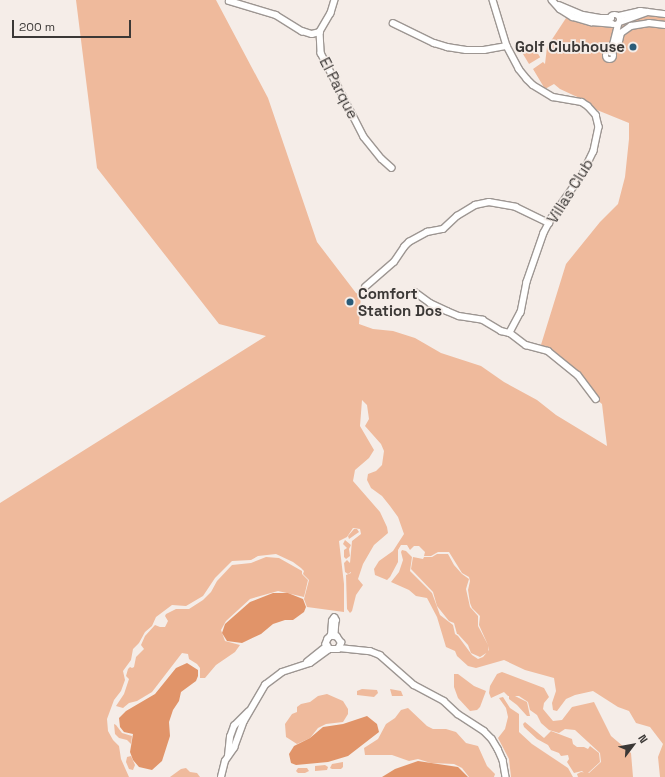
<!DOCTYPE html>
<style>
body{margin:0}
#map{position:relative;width:665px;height:777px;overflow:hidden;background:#f5ede8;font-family:"Space Grotesk",sans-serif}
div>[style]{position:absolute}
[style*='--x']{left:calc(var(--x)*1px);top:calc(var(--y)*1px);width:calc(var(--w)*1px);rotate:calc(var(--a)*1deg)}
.green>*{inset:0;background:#efba9c;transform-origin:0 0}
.water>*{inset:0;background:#e19469}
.roads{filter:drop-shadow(1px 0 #9d9692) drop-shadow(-1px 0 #9d9692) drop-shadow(0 1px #9d9692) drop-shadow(0 -1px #9d9692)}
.minor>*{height:5.5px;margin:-2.75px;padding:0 2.75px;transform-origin:2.75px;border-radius:2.75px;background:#fff}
.minor>.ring{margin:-2.75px;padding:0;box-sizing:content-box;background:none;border:5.5px solid #fff;border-radius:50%}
.dots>*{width:11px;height:11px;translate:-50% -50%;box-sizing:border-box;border:2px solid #f5ede8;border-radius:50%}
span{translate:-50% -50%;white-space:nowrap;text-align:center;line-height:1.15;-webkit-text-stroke:3.5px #f5ede8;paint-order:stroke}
.poi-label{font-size:15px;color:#3b3836;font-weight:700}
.right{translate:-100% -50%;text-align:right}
.left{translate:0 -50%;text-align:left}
.street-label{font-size:15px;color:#3b3836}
.north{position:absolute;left:613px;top:725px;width:40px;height:40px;-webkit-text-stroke:3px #f5ede8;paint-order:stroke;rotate:58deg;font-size:11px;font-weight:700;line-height:16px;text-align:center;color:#3b3836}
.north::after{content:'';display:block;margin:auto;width:14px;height:18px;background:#3b3836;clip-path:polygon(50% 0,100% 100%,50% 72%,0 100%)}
.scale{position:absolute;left:12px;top:20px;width:119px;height:18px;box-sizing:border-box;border:2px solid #3b3836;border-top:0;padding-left:5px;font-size:12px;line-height:14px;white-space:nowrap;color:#3b3836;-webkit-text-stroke:3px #f5ede8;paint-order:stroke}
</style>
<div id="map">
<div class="green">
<i style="clip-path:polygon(76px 0,216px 0,268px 98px,317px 242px,356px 293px,361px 295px,359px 324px,373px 329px,393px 331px,415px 338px,441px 353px,481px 366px,504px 382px,537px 400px,556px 415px,607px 446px,602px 404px,596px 399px,585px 383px,540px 348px,566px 264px,600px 222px,618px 204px,625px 177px,629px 139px,629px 123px,597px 110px,586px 101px,560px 89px,554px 84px,545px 89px,533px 69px,543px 62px,545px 64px,547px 47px,568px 15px,579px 20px,610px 27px,621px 27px,625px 23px,642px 17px,655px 15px,665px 18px,665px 777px,660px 777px,658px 757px,663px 744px,650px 727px,636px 723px,629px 711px,618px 707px,593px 691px,575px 695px,566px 699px,557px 711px,553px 710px,552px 703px,556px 691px,554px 678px,525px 670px,504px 660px,476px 668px,468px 666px,457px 656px,455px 651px,446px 647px,437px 617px,427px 598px,416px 596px,409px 590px,391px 582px,399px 572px,403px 560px,401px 552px,402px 550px,406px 551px,412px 557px,410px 571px,432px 593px,440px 615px,453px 625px,455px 634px,458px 636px,472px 655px,478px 659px,483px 657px,489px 650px,489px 646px,488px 652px,480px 657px,471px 653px,468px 645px,458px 634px,457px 634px,454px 623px,449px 621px,437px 606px,433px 592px,411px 569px,413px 557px,423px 559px,424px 557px,432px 557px,437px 554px,448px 554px,454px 565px,462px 574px,469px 579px,466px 589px,470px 607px,478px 616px,478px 626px,488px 645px,479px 625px,480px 616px,472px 608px,470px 603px,468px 590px,470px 581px,469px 577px,462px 573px,449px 552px,438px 552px,431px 556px,424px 556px,425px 552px,419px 546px,414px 546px,410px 550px,407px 545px,401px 545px,398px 550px,398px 562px,390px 577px,387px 580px,375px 575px,374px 569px,379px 561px,393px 551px,404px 534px,398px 517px,390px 506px,382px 496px,371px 488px,367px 480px,368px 474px,376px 471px,382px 465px,384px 451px,381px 444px,365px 426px,369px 419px,367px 405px,362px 400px,360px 426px,374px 450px,369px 458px,355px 470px,353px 481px,380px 512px,387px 527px,388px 533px,374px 545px,363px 564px,358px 579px,363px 585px,356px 595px,352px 611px,350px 613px,347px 609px,346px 575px,351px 573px,351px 572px,348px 574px,345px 572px,344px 563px,347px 560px,350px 563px,352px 541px,361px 534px,360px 529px,353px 528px,347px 537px,339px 541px,344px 584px,344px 612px,307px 607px,304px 599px,309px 580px,303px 574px,304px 571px,301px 568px,293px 562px,276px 554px,258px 556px,251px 560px,232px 561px,215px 578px,203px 596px,186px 606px,172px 605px,156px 617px,152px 626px,145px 632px,139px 643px,133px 649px,131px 660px,123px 671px,125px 680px,121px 691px,114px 700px,107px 719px,108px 731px,113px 740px,119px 746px,121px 759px,129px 777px,0 777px,0 503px,266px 336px,219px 324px,97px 168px)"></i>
<i style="left:534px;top:47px;width:12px;height:13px;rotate:59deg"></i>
<i style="clip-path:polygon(354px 529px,357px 529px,359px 532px,349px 539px,348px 536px)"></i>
<i style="clip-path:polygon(345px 540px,351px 545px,349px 549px,350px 556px,346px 559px,344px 557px,344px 550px,347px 548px,343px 544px)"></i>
<i style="clip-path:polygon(266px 557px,279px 558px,302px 571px,302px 574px,308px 580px,304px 597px,278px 591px,250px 599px,226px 621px,221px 630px,225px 641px,240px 645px,235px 652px,216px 665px,205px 678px,200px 678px,200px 668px,197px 664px,189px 659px,188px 654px,182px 653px,152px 692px,137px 701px,129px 703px,123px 708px,116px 706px,124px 694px,129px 679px,126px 676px,128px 669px,130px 667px,132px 668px,134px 667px,136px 657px,144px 649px,141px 645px,145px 636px,155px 625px,160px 627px,165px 627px,168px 621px,165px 616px,166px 614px,176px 609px,189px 609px,203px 600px,211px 592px,217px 581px,232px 565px,251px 563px)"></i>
<i style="clip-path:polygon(502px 672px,544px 688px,549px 697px,544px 703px,543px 709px,553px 721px,562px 720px,572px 707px,594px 702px,611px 736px,631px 753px,633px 777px,578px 777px,577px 774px,581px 772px,589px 773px,601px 762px,600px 753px,575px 730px,565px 729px,559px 733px,549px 730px,541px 723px,537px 715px,530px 710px,528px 702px,519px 696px,508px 696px,504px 692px,491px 698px,489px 693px,490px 686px,497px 674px)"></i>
<i style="clip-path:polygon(454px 674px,458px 674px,474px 686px,486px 691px,480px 707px,477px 710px,470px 711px,458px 698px,454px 687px)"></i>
<i style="clip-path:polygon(362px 689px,377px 690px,378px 693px,374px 697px,357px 695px,357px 691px)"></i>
<i style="clip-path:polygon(390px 689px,401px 691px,403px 696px,392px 696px)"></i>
<i style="clip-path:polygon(327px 694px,343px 701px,348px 709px,348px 714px,343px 722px,326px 724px,318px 728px,310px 738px,297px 744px,286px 737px,285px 724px,292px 714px,297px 712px,297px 707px,301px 704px,310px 702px,318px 696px)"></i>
<i style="clip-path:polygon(513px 695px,527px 702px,530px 716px,527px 716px,517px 705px,509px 699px,509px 696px)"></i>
<i style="clip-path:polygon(503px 697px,510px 708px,519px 714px,519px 732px,532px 744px,568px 768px,573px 777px,511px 777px,509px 759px,498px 738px,505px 729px,508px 717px,506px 708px,499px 698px)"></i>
<i style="clip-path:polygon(408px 708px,427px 726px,433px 729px,446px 729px,456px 732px,466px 743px,478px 746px,487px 766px,495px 774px,494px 777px,469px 777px,462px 768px,454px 764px,431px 763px,418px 759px,409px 761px,392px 755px,365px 755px,364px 748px,378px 739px,386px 724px,395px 718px,401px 710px)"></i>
<i style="clip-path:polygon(525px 722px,544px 738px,551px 731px,572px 739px,573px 744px,577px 747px,584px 747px,588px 749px,590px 746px,599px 753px,600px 762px,588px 773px,584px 773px,582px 771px,574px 773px,567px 762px,569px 759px,568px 755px,561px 756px,559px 753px,551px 750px,548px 745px,537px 739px,524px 727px,523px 724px)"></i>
<i style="clip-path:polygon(114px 724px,116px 725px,122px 733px,132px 736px,131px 744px,127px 740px,119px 738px,115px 734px)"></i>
<i style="clip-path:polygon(131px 756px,135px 765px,133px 770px,129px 769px,126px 762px,127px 757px)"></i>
<i style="clip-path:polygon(343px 762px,343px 767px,341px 769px,332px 769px,330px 768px,332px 764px)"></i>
<i style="clip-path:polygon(325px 765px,328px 767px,327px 770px,315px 771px,315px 766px)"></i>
<i style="clip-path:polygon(186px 768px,190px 772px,197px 773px,200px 777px,170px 777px,181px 769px)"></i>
<i style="clip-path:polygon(298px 768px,307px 768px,309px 771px,305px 773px,298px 773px,296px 771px)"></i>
</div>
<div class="water">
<i style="clip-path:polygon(273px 593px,288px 593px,303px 599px,306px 607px,304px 612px,293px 620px,285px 620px,273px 624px,261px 634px,242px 643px,227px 641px,222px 633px,225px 624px,250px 602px)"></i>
<i style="clip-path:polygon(187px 663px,198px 670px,198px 676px,196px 681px,181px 692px,179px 701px,173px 710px,169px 722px,170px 736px,162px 761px,152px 770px,139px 767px,133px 760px,130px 752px,133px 734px,124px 732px,120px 727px,119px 718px,126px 711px,155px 694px,176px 668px)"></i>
<i style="clip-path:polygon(367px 716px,377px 724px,379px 732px,348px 756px,328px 762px,296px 765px,291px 763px,289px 754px,294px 746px,310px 738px,323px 727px,343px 724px)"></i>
<i style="clip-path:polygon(418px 761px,458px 767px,468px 777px,382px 777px,395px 769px)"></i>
</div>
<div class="roads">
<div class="minor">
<i style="--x:335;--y:0;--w:14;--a:107"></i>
<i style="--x:331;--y:13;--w:22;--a:120"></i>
<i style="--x:320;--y:32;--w:21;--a:87"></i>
<i style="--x:321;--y:53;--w:94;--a:62.9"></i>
<i style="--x:364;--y:137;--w:28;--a:51"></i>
<i style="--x:382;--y:159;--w:13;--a:42"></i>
<i style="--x:493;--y:0;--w:48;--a:73.1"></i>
<i style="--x:507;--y:46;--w:26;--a:62"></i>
<i style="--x:519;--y:69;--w:13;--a:51"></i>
<i style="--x:527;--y:79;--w:8;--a:45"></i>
<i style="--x:533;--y:85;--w:23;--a:31"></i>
<i style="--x:553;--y:97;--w:29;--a:10"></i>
<i style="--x:582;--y:102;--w:7;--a:34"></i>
<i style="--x:588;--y:106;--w:12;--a:48"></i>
<i style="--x:596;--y:115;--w:12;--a:76"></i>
<i style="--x:599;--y:127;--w:25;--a:102"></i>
<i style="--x:594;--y:151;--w:25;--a:116"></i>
<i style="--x:583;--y:174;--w:54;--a:125.2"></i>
<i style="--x:552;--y:218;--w:17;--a:118"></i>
<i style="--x:544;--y:233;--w:52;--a:109.1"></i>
<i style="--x:527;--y:282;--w:31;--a:101"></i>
<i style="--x:521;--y:312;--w:24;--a:118"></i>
<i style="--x:552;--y:0;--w:12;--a:48"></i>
<i style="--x:560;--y:9;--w:15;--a:32"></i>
<i style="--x:573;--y:17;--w:19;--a:16"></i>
<i style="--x:591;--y:22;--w:21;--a:5"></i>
<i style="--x:229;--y:1;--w:49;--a:16.6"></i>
<i style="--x:276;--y:15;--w:31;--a:32"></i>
<i style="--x:302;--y:31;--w:10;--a:17"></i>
<i style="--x:312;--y:34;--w:8;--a:-14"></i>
<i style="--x:559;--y:5;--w:26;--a:23"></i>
<i style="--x:583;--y:15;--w:17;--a:10"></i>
<i style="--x:600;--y:18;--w:11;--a:0"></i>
<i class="ring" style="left:610px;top:15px;width:4.5px;height:4.5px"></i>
<i style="--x:619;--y:16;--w:22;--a:-13"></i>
<i style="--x:640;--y:11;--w:25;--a:7"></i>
<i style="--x:620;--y:22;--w:29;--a:-20"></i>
<i style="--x:393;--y:23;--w:46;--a:26"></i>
<i style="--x:434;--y:43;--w:14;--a:17"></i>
<i style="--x:447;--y:47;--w:19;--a:9"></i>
<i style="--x:466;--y:50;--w:18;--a:0"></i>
<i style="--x:484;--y:50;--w:23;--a:-10"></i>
<i style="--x:618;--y:46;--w:13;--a:-77"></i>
<i style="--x:621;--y:33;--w:12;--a:-35"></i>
<i style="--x:631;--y:26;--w:18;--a:-9"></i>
<i style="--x:649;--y:23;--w:16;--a:7"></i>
<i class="ring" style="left:606px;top:52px;width:2.5px;height:2.5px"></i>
<i style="--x:611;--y:53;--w:29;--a:-76"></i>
<i style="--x:365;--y:287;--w:38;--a:-41"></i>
<i style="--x:394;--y:262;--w:18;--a:-56"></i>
<i style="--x:404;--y:247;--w:7;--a:-45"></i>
<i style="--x:409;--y:242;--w:21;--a:-29"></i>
<i style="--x:427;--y:232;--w:16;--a:-11"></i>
<i style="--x:443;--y:229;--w:19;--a:-43"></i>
<i style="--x:457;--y:216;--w:21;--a:-31"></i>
<i style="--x:475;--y:205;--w:14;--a:-12"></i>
<i style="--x:489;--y:202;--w:27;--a:10"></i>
<i style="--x:516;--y:207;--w:37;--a:26"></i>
<i style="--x:415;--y:292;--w:19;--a:36"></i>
<i style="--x:430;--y:303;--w:19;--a:25"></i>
<i style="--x:447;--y:311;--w:13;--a:23"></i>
<i style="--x:459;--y:316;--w:24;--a:9"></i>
<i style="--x:483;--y:320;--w:21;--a:31"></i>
<i style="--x:501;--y:331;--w:9;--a:13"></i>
<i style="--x:510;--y:333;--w:20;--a:37"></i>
<i style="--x:526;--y:345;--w:23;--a:15"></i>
<i style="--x:548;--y:351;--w:38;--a:39"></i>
<i style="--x:578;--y:375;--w:30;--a:53"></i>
<i style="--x:331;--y:636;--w:15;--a:-86"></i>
<i style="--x:332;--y:621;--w:4;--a:-56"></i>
<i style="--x:334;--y:618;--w:3;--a:45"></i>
<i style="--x:336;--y:620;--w:16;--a:94"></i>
<i style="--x:339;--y:648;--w:31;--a:6"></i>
<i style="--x:370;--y:651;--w:11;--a:22"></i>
<i style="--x:380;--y:655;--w:45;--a:41.4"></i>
<i style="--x:414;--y:685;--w:34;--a:28"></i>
<i style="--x:444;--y:701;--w:19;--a:43"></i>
<i style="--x:458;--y:714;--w:31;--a:33"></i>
<i style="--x:484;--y:731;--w:11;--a:45"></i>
<i style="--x:492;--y:739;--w:12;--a:59"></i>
<i style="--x:498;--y:749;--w:12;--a:66"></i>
<i style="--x:503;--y:760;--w:17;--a:80"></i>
<i style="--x:307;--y:662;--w:26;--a:-39"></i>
<i style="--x:228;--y:756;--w:19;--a:-84"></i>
<i style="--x:230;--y:737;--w:12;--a:-70"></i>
<i style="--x:234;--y:726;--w:20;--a:-45"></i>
<i style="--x:221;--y:777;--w:16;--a:-76"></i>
<i style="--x:225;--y:761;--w:16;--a:-55"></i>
<i style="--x:234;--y:748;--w:29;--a:-70"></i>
<i style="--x:244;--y:721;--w:42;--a:-59.7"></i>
<i style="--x:265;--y:685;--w:21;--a:-37"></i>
<i style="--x:282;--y:672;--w:29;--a:-18"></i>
<i style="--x:310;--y:663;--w:24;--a:-36"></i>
<i style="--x:329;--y:649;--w:9;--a:0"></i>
<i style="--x:338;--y:649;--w:7;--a:-63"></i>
<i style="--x:341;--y:643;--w:7;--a:-124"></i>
<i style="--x:337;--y:637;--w:6;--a:-171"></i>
<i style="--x:331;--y:636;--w:4;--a:135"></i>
<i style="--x:328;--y:639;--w:5;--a:112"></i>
<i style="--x:326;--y:644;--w:6;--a:59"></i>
</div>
</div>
<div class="dots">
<i style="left:633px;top:47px;background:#2a5c79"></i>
<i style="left:350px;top:302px;background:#2a5c79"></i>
</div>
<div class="poi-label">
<span class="right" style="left:625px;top:47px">Golf Clubhouse</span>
<span class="left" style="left:358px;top:302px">Comfort<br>Station Dos</span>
</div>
<div class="street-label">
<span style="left:339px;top:88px;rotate:63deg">El Parque</span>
<span style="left:570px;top:191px;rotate:-58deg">Villas Club</span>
</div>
<div class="north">N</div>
<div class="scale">200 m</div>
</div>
